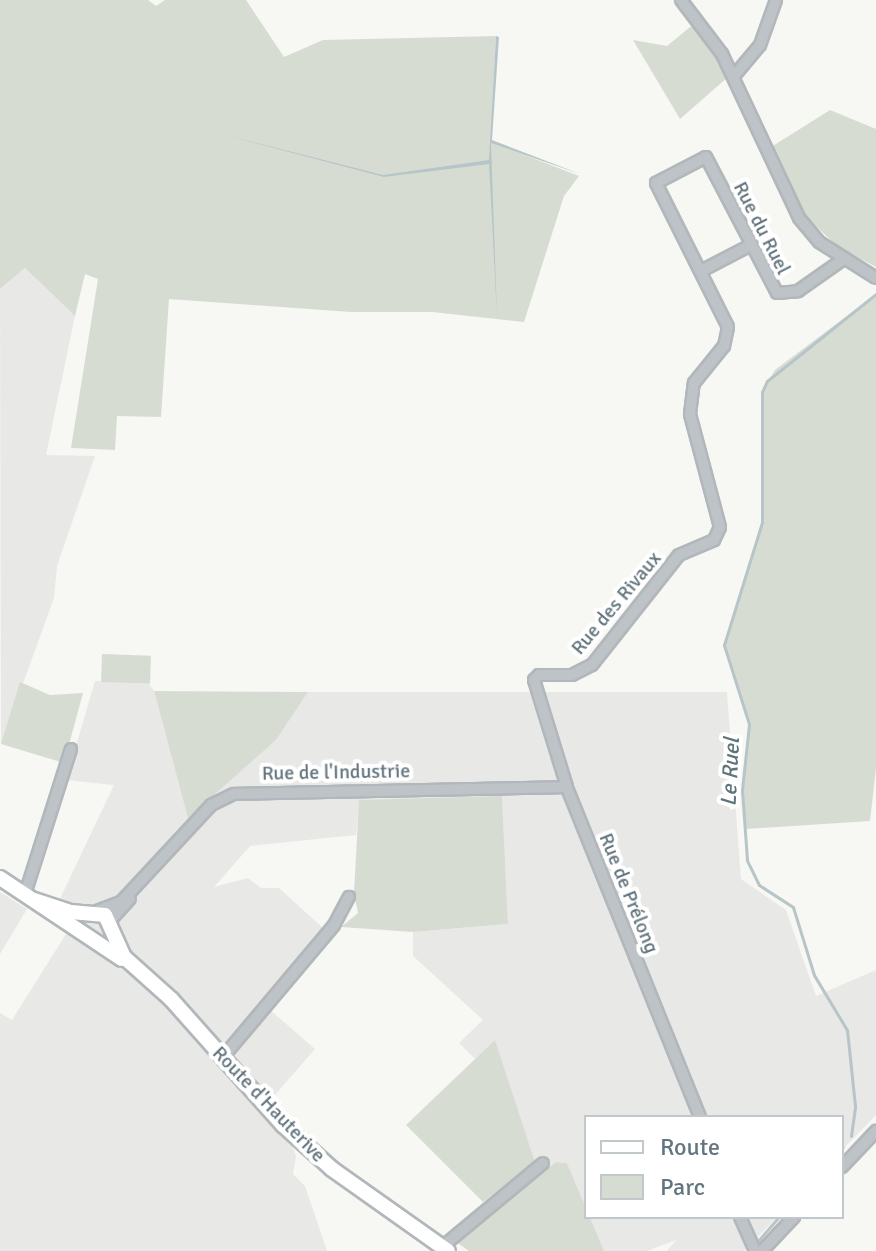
<!DOCTYPE html>
<meta charset="utf-8">
<style>
body{margin:0}
#map{position:relative;width:876px;height:1251px;overflow:hidden;background:#f7f7f4;font-family:Signika,sans-serif}
div>[style]{position:absolute}
[style*='--x']{left:calc(var(--x)*1px);top:calc(var(--y)*1px);width:calc(var(--w)*1px);rotate:calc(var(--a)*1deg)}
.built>*{inset:0;background:#e8e8e7}
.green>*{inset:0;background:#d7dcd3;transform-origin:0 0}
.water>*{inset:0;background:#b7c5c8}
.stream>*{height:3px;margin:-1.5px;padding:0 1.5px;transform-origin:1.5px;border-radius:1.5px;background:#b7c5c8}
.roads{filter:drop-shadow(2px 0 #b1b7ba) drop-shadow(-2px 0 #b1b7ba) drop-shadow(0 2px #b1b7ba) drop-shadow(0 -2px #b1b7ba)}
.minor>*{height:10px;margin:-5px;padding:0 5px;transform-origin:5px;border-radius:5px;background:#bdc3c6}
.major>*{height:14px;margin:-7px;padding:0 7px;transform-origin:7px;border-radius:7px;background:#fff}
span{translate:-50% -50%;white-space:nowrap;text-align:center;line-height:1.15;-webkit-text-stroke:8px #fff;paint-order:stroke}
.street-label{font-size:20px;color:#63757e}
.water-label{font-size:22px;color:#5e7479;font-style:italic}
.legend{position:absolute;left:584px;top:1115px;width:260px;height:104px;box-sizing:border-box;background:#fff;border:2px solid #c1c8cb;margin:0;padding:10px 14px;list-style:none;font-size:24px;color:#63757e}
.legend li{display:flex;align-items:center;gap:16px;height:40px}
.legend b{width:40px;border:2px solid #c1c8cb}
</style>
<div id="map">
<div class="built">
<i style="clip-path:polygon(25px 268px,75px 316px,46px 455px,95px 456px,57px 566px,54px 598px,1px 744px,0 289px)"></i>
<i style="clip-path:polygon(95px 681px,149px 684px,154px 691px,188px 817px,276px 740px,308px 692px,727px 692px,741px 879px,786px 910px,816px 996px,876px 970px,876px 1115px,842px 1150px,842px 1117px,586px 1117px,586px 1209px,567px 1163px,556px 1162px,539px 1175px,495px 1041px,475px 1059px,459px 1043px,483px 1020px,413px 956px,413px 932px,508px 924px,502px 797px,360px 800px,356px 835px,250px 846px,214px 887px,248px 878px,261px 888px,279px 888px,323px 928px,262px 1003px,315px 1049px,274px 1096px,296px 1156px,293px 1174px,305px 1186px,327px 1251px,0 1251px,0 1013px,12px 1020px,66px 934px,58px 903px,114px 785px,66px 780px)"></i>
<i style="clip-path:polygon(0 892px,27px 909px,0 954px)"></i>
<i style="clip-path:polygon(589px 1217px,777px 1217px,744px 1251px,667px 1251px,676px 1240px,647px 1251px,604px 1251px)"></i>
</div>
<div class="green">
<i style="clip-path:polygon(0 0,148px 0,156px 6px,165px 0,246px 0,284px 57px,323px 40px,496px 36px,491px 142px,579px 176px,564px 196px,524px 322px,432px 312px,351px 312px,169px 299px,161px 417px,117px 416px,115px 450px,71px 448px,98px 279px,85px 274px,75px 316px,25px 268px,0 289px)"></i>
<i style="clip-path:polygon(695px 23px,728px 77px,680px 119px,633px 40px,667px 46px)"></i>
<i style="clip-path:polygon(830px 110px,876px 129px,876px 267px,837px 246px,802px 213px,768px 149px)"></i>
<i style="clip-path:polygon(876px 294px,876px 768px,870px 821px,745px 829px,742px 790px,749px 724px,724px 645px,762px 522px,762px 392px,775px 370px)"></i>
<i style="left:102px;top:654px;width:49px;height:28px;rotate:2deg"></i>
<i style="clip-path:polygon(20px 682px,50px 695px,83px 693px,64px 763px,1px 744px)"></i>
<i style="clip-path:polygon(154px 691px,308px 692px,276px 740px,188px 818px)"></i>
<i style="clip-path:polygon(502px 796px,508px 924px,413px 932px,341px 927px,358px 913px,354px 893px,359px 800px)"></i>
<i style="clip-path:polygon(495px 1040px,535px 1162px,483px 1202px,406px 1125px)"></i>
<i style="clip-path:polygon(556px 1162px,567px 1163px,604px 1251px,469px 1251px,459px 1244px,459px 1236px)"></i>
</div>
<div class="water">
<i style="clip-path:polygon(496px 36px,499px 37px,492px 140px,580px 174px,491px 143px,497px 316px,489px 164px,384px 177px,225px 135px,383px 175px,489px 160px)"></i>
</div>
<div class="stream">
<i style="--x:851;--y:1136;--w:30;--a:-82"></i>
<i style="--x:855;--y:1106;--w:76;--a:-96"></i>
<i style="--x:847;--y:1030;--w:64;--a:-121"></i>
<i style="--x:814;--y:975;--w:71;--a:-107.2"></i>
<i style="--x:793;--y:907;--w:40;--a:-147.1"></i>
<i style="--x:759;--y:885;--w:28;--a:-116"></i>
<i style="--x:747;--y:860;--w:70;--a:-94.1"></i>
<i style="--x:742;--y:790;--w:66;--a:-83.9"></i>
<i style="--x:749;--y:724;--w:83;--a:-107.6"></i>
<i style="--x:724;--y:645;--w:129;--a:-72.8"></i>
<i style="--x:762;--y:522;--w:130;--a:-90"></i>
<i style="--x:762;--y:392;--w:12;--a:-66"></i>
<i style="--x:767;--y:381;--w:139;--a:-38.6"></i>
<i style="--x:842;--y:1148;--w:1;--a:-45"></i>
<i style="--x:757;--y:1242;--w:33;--a:-49"></i>
</div>
<div class="roads">
<div class="minor">
<i style="--x:681;--y:0;--w:68;--a:52.8"></i>
<i style="--x:722;--y:54;--w:181;--a:64.8"></i>
<i style="--x:799;--y:218;--w:31;--a:50"></i>
<i style="--x:819;--y:242;--w:67;--a:32.3"></i>
<i style="--x:734;--y:76;--w:40;--a:-50"></i>
<i style="--x:760;--y:45;--w:48;--a:-70.4"></i>
<i style="--x:701;--y:271;--w:56;--a:-27.5"></i>
<i style="--x:25;--y:894;--w:152;--a:-72.4"></i>
<i style="--x:97;--y:911;--w:26;--a:-21"></i>
<i style="--x:121;--y:902;--w:132;--a:-47.1"></i>
<i style="--x:211;--y:805;--w:25;--a:-26"></i>
<i style="--x:234;--y:794;--w:333;--a:-1.2"></i>
<i style="--x:109;--y:922;--w:31;--a:-48"></i>
<i style="--x:223;--y:1057;--w:172;--a:-49.9"></i>
<i style="--x:334;--y:925;--w:32;--a:-62"></i>
<i style="--x:700;--y:1117;--w:356;--a:-112"></i>
<i style="--x:567;--y:787;--w:112;--a:-107.1"></i>
<i style="--x:534;--y:680;--w:7;--a:-45"></i>
<i style="--x:539;--y:675;--w:33;--a:0"></i>
<i style="--x:572;--y:675;--w:22;--a:-27"></i>
<i style="--x:592;--y:665;--w:140;--a:-51.7"></i>
<i style="--x:679;--y:555;--w:38;--a:-23"></i>
<i style="--x:714;--y:540;--w:14;--a:-65"></i>
<i style="--x:720;--y:527;--w:117;--a:-104.9"></i>
<i style="--x:690;--y:414;--w:31;--a:-83"></i>
<i style="--x:694;--y:383;--w:48;--a:-51"></i>
<i style="--x:724;--y:346;--w:19;--a:-78"></i>
<i style="--x:728;--y:327;--w:161;--a:-116.6"></i>
<i style="--x:656;--y:183;--w:56;--a:-27.5"></i>
<i style="--x:706;--y:157;--w:153;--a:62.4"></i>
<i style="--x:777;--y:293;--w:21;--a:-5"></i>
<i style="--x:798;--y:291;--w:57;--a:-35.1"></i>
<i style="--x:842;--y:1167;--w:50;--a:-46.6"></i>
<i style="--x:740;--y:1217;--w:37;--a:66"></i>
<i style="--x:442;--y:1247;--w:131;--a:-39.7"></i>
<i style="--x:762;--y:1251;--w:47;--a:-46.7"></i>
</div>
<div class="major">
<i style="--x:0;--y:878;--w:146;--a:33.6"></i>
<i style="--x:34;--y:900;--w:39;--a:18"></i>
<i style="--x:71;--y:912;--w:34;--a:5"></i>
<i style="--x:105;--y:915;--w:46;--a:65.7"></i>
<i style="--x:124;--y:957;--w:63;--a:41.8"></i>
<i style="--x:171;--y:999;--w:169;--a:48.4"></i>
<i style="--x:283;--y:1125;--w:66;--a:41.9"></i>
<i style="--x:332;--y:1169;--w:142;--a:35.3"></i>
</div>
</div>
<div class="street-label">
<span style="left:762px;top:228px;rotate:63deg">Rue du Ruel</span>
<span style="left:616px;top:603px;rotate:-50deg">Rue des Rivaux</span>
<span style="left:336px;top:772px;rotate:-1deg">Rue de l'Industrie</span>
<span style="left:629px;top:893px;rotate:68deg">Rue de Prélong</span>
<span style="left:269px;top:1104px;rotate:46deg">Route d'Hauterive</span>
</div>
<div class="water-label">
<span style="left:730px;top:772px;rotate:-87deg">Le Ruel</span>
</div>
<ul class="legend">
<li><b style="height:10px;background:#fff"></b>Route</li>
<li><b style="height:22px;background:#d7dcd3"></b>Parc</li>
</ul>
</div>
